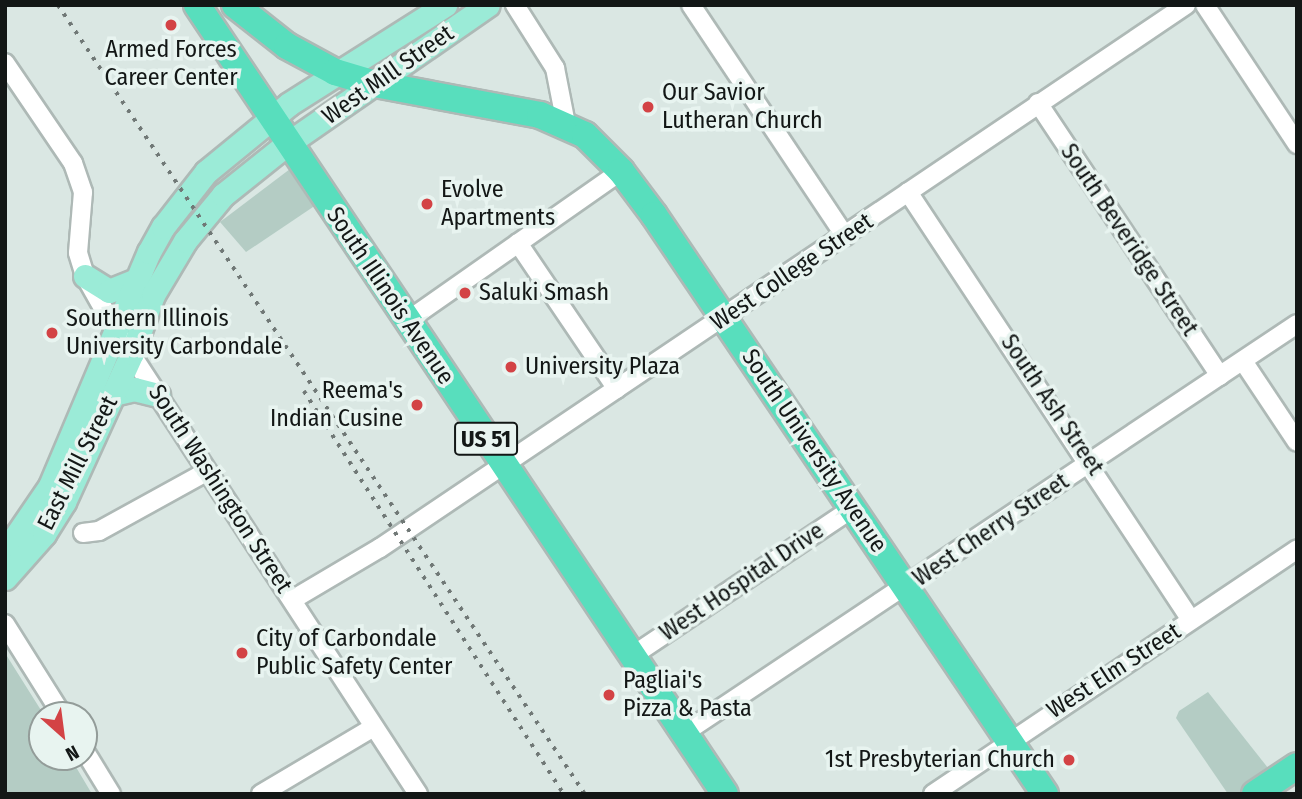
<!DOCTYPE html>
<style>
body{margin:0}
#map{position:relative;width:1302px;height:799px;overflow:hidden;background:#dae7e3;font-family:"Fira Sans Condensed",sans-serif}
div>[style]{position:absolute}
[style*='--x']{left:calc(var(--x)*1px);top:calc(var(--y)*1px);width:calc(var(--w)*1px);rotate:calc(var(--a)*1deg)}
.green>*{inset:0;background:#b4ccc4}
.roads{filter:drop-shadow(2px 0 #aeb9b6) drop-shadow(-2px 0 #aeb9b6) drop-shadow(0 2px #aeb9b6) drop-shadow(0 -2px #aeb9b6)}
.minor>*{height:18px;margin:-9px;padding:0 9px;transform-origin:9px;border-radius:9px;background:#fff}
.major>*{height:23px;margin:-11.5px;padding:0 11.5px;transform-origin:11.5px;border-radius:11.5px;background:#9bebd7}
.highway>*{height:26px;margin:-13px;padding:0 13px;transform-origin:13px;border-radius:13px;background:#58debd}
.rail>*{height:3.5px;margin-top:-1.75px;transform-origin:0;background:repeating-linear-gradient(90deg,#707876 0 3.5px,transparent 0 10.5px)}
.dots>*{width:19px;height:19px;translate:-50% -50%;box-sizing:border-box;border:4px solid #e8f4f0;border-radius:50%}
span{translate:-50% -50%;white-space:nowrap;text-align:center;line-height:1.15;-webkit-text-stroke:7px #e8f4f0;paint-order:stroke}
.shield-label span{padding:2px 5px;background:#e8f4f0;border:2px solid;border-radius:5px;-webkit-text-stroke-width:0}
.shield-label{font-size:23px;color:#131716;font-weight:700}
.poi-label{font-size:24px;color:#131716}
.left{translate:0 -50%;text-align:left}
.right{translate:-100% -50%;text-align:right}
.street-label{font-size:24px;color:#131716}
.frame{position:absolute;inset:0;border:7px solid #131716;pointer-events:none}
.north{position:absolute;left:28px;top:701px;width:70px;height:70px;box-sizing:border-box;background:#e8f4f0;border:2px solid #939c99;border-radius:50%;rotate:152deg;font-size:19px;font-weight:700;line-height:28px;text-align:center;color:#131716}
.north::after{content:'';display:block;margin:auto;width:24px;height:32px;background:#d34345;clip-path:polygon(50% 0,100% 100%,50% 72%,0 100%)}
</style>
<div id="map">
<div class="green">
<i style="clip-path:polygon(290px 169px,316px 205px,246px 252px,220px 222px)"></i>
<i style="clip-path:polygon(5px 653px,44px 715px,42px 757px,70px 757px,92px 794px,5px 794px)"></i>
<i style="clip-path:polygon(1208px 692px,1272px 773px,1241px 794px,1228px 794px,1176px 718px,1179px 711px)"></i>
</div>
<div class="roads">
<div class="minor">
<i style="--x:515;--y:5;--w:75;--a:57.6"></i>
<i style="--x:555;--y:68;--w:57;--a:78.9"></i>
<i style="--x:691;--y:5;--w:278;--a:56.3"></i>
<i style="--x:1205;--y:5;--w:167;--a:56.5"></i>
<i style="--x:5;--y:63;--w:121;--a:55.8"></i>
<i style="--x:73;--y:163;--w:31;--a:71"></i>
<i style="--x:83;--y:192;--w:61;--a:94.7"></i>
<i style="--x:78;--y:253;--w:24;--a:73"></i>
<i style="--x:85;--y:276;--w:63;--a:60.6"></i>
<i style="--x:116;--y:331;--w:553;--a:56.88"></i>
<i style="--x:1038;--y:103;--w:328;--a:56.3"></i>
<i style="--x:908;--y:192;--w:513;--a:56.53"></i>
<i style="--x:518;--y:243;--w:176;--a:55.9"></i>
<i style="--x:407;--y:321;--w:261;--a:-35"></i>
<i style="--x:1243;--y:361;--w:97;--a:56.3"></i>
<i style="--x:83;--y:533;--w:16;--a:-7"></i>
<i style="--x:99;--y:531;--w:122;--a:-28.9"></i>
<i style="--x:292;--y:600;--w:102;--a:-30.6"></i>
<i style="--x:380;--y:548;--w:972;--a:-33.97"></i>
<i style="--x:5;--y:624;--w:107;--a:57.9"></i>
<i style="--x:632;--y:656;--w:266;--a:-33.8"></i>
<i style="--x:684;--y:733;--w:737;--a:-33.71"></i>
<i style="--x:84;--y:750;--w:52;--a:58.5"></i>
<i style="--x:261;--y:794;--w:131;--a:-30.7"></i>
<i style="--x:933;--y:794;--w:439;--a:-33.9"></i>
</div>
<div class="major">
<i style="--x:85;--y:276;--w:28;--a:32"></i>
<i style="--x:109;--y:291;--w:31;--a:-22"></i>
<i style="--x:113;--y:394;--w:22;--a:-13"></i>
<i style="--x:134;--y:389;--w:25;--a:14"></i>
<i style="--x:5;--y:552;--w:80;--a:-55.7"></i>
<i style="--x:50;--y:486;--w:254;--a:-67.1"></i>
<i style="--x:149;--y:252;--w:29;--a:-61"></i>
<i style="--x:163;--y:227;--w:70;--a:-52"></i>
<i style="--x:206;--y:172;--w:107;--a:-39.3"></i>
<i style="--x:289;--y:104;--w:185;--a:-32.4"></i>
<i style="--x:5;--y:578;--w:59;--a:-48.4"></i>
<i style="--x:44;--y:534;--w:38;--a:-58"></i>
<i style="--x:64;--y:502;--w:164;--a:-65.5"></i>
<i style="--x:132;--y:353;--w:62;--a:-70.1"></i>
<i style="--x:153;--y:295;--w:63;--a:-59.3"></i>
<i style="--x:185;--y:241;--w:60;--a:-50.4"></i>
<i style="--x:223;--y:195;--w:82;--a:-38.6"></i>
<i style="--x:287;--y:144;--w:244;--a:-34.7"></i>
</div>
<div class="highway">
<i style="--x:197;--y:5;--w:949;--a:56.21"></i>
<i style="--x:235;--y:5;--w:66;--a:38.3"></i>
<i style="--x:287;--y:46;--w:55;--a:28.4"></i>
<i style="--x:335;--y:72;--w:42;--a:16.7"></i>
<i style="--x:375;--y:84;--w:168;--a:10.6"></i>
<i style="--x:540;--y:115;--w:49;--a:24"></i>
<i style="--x:585;--y:135;--w:51;--a:45"></i>
<i style="--x:621;--y:171;--w:55;--a:53.1"></i>
<i style="--x:654;--y:215;--w:699;--a:55.97"></i>
<i style="--x:1255;--y:794;--w:50;--a:-33.7"></i>
</div>
</div>
<div class="rail">
<i style="--x:58;--y:5;--w:949;--a:56.26"></i>
<i style="--x:304;--y:391;--w:480;--a:57.2"></i>
</div>
<div class="dots">
<i style="left:171px;top:25px;background:#d34345"></i>
<i style="left:648px;top:107px;background:#d34345"></i>
<i style="left:427px;top:204px;background:#d34345"></i>
<i style="left:465px;top:293px;background:#d34345"></i>
<i style="left:52px;top:333px;background:#d34345"></i>
<i style="left:511px;top:367px;background:#d34345"></i>
<i style="left:417px;top:405px;background:#d34345"></i>
<i style="left:242px;top:653px;background:#d34345"></i>
<i style="left:609px;top:695px;background:#d34345"></i>
<i style="left:1069px;top:760px;background:#d34345"></i>
</div>
<div class="shield-label">
<span style="left:486px;top:439px">US 51</span>
</div>
<div class="poi-label">
<span style="left:171px;top:64px">Armed Forces<br>Career Center</span>
<span class="left" style="left:662px;top:107px">Our Savior<br>Lutheran Church</span>
<span class="left" style="left:441px;top:204px">Evolve<br>Apartments</span>
<span class="left" style="left:479px;top:293px">Saluki Smash</span>
<span class="left" style="left:66px;top:333px">Southern Illinois<br>University Carbondale</span>
<span class="left" style="left:525px;top:367px">University Plaza</span>
<span class="right" style="left:403px;top:405px">Reema's<br>Indian Cusine</span>
<span class="left" style="left:256px;top:653px">City of Carbondale<br>Public Safety Center</span>
<span class="left" style="left:623px;top:695px">Pagliai's<br>Pizza &amp; Pasta</span>
<span class="right" style="left:1055px;top:760px">1st Presbyterian Church</span>
</div>
<div class="street-label">
<span style="left:388px;top:75px;rotate:-35deg">West Mill Street</span>
<span style="left:1129px;top:240px;rotate:56deg">South Beveridge Street</span>
<span style="left:792px;top:272px;rotate:-34deg">West College Street</span>
<span style="left:390px;top:296px;rotate:56deg">South Illinois Avenue</span>
<span style="left:1052px;top:405px;rotate:56deg">South Ash Street</span>
<span style="left:814px;top:451px;rotate:56deg">South University Avenue</span>
<span style="left:78px;top:463px;rotate:-63deg">East Mill Street</span>
<span style="left:220px;top:489px;rotate:57deg">South Washington Street</span>
<span style="left:991px;top:530px;rotate:-34deg">West Cherry Street</span>
<span style="left:742px;top:582px;rotate:-34deg">West Hospital Drive</span>
<span style="left:1114px;top:671px;rotate:-33deg">West Elm Street</span>
</div>
<div class="frame"></div>
<div class="north">N</div>
</div>
